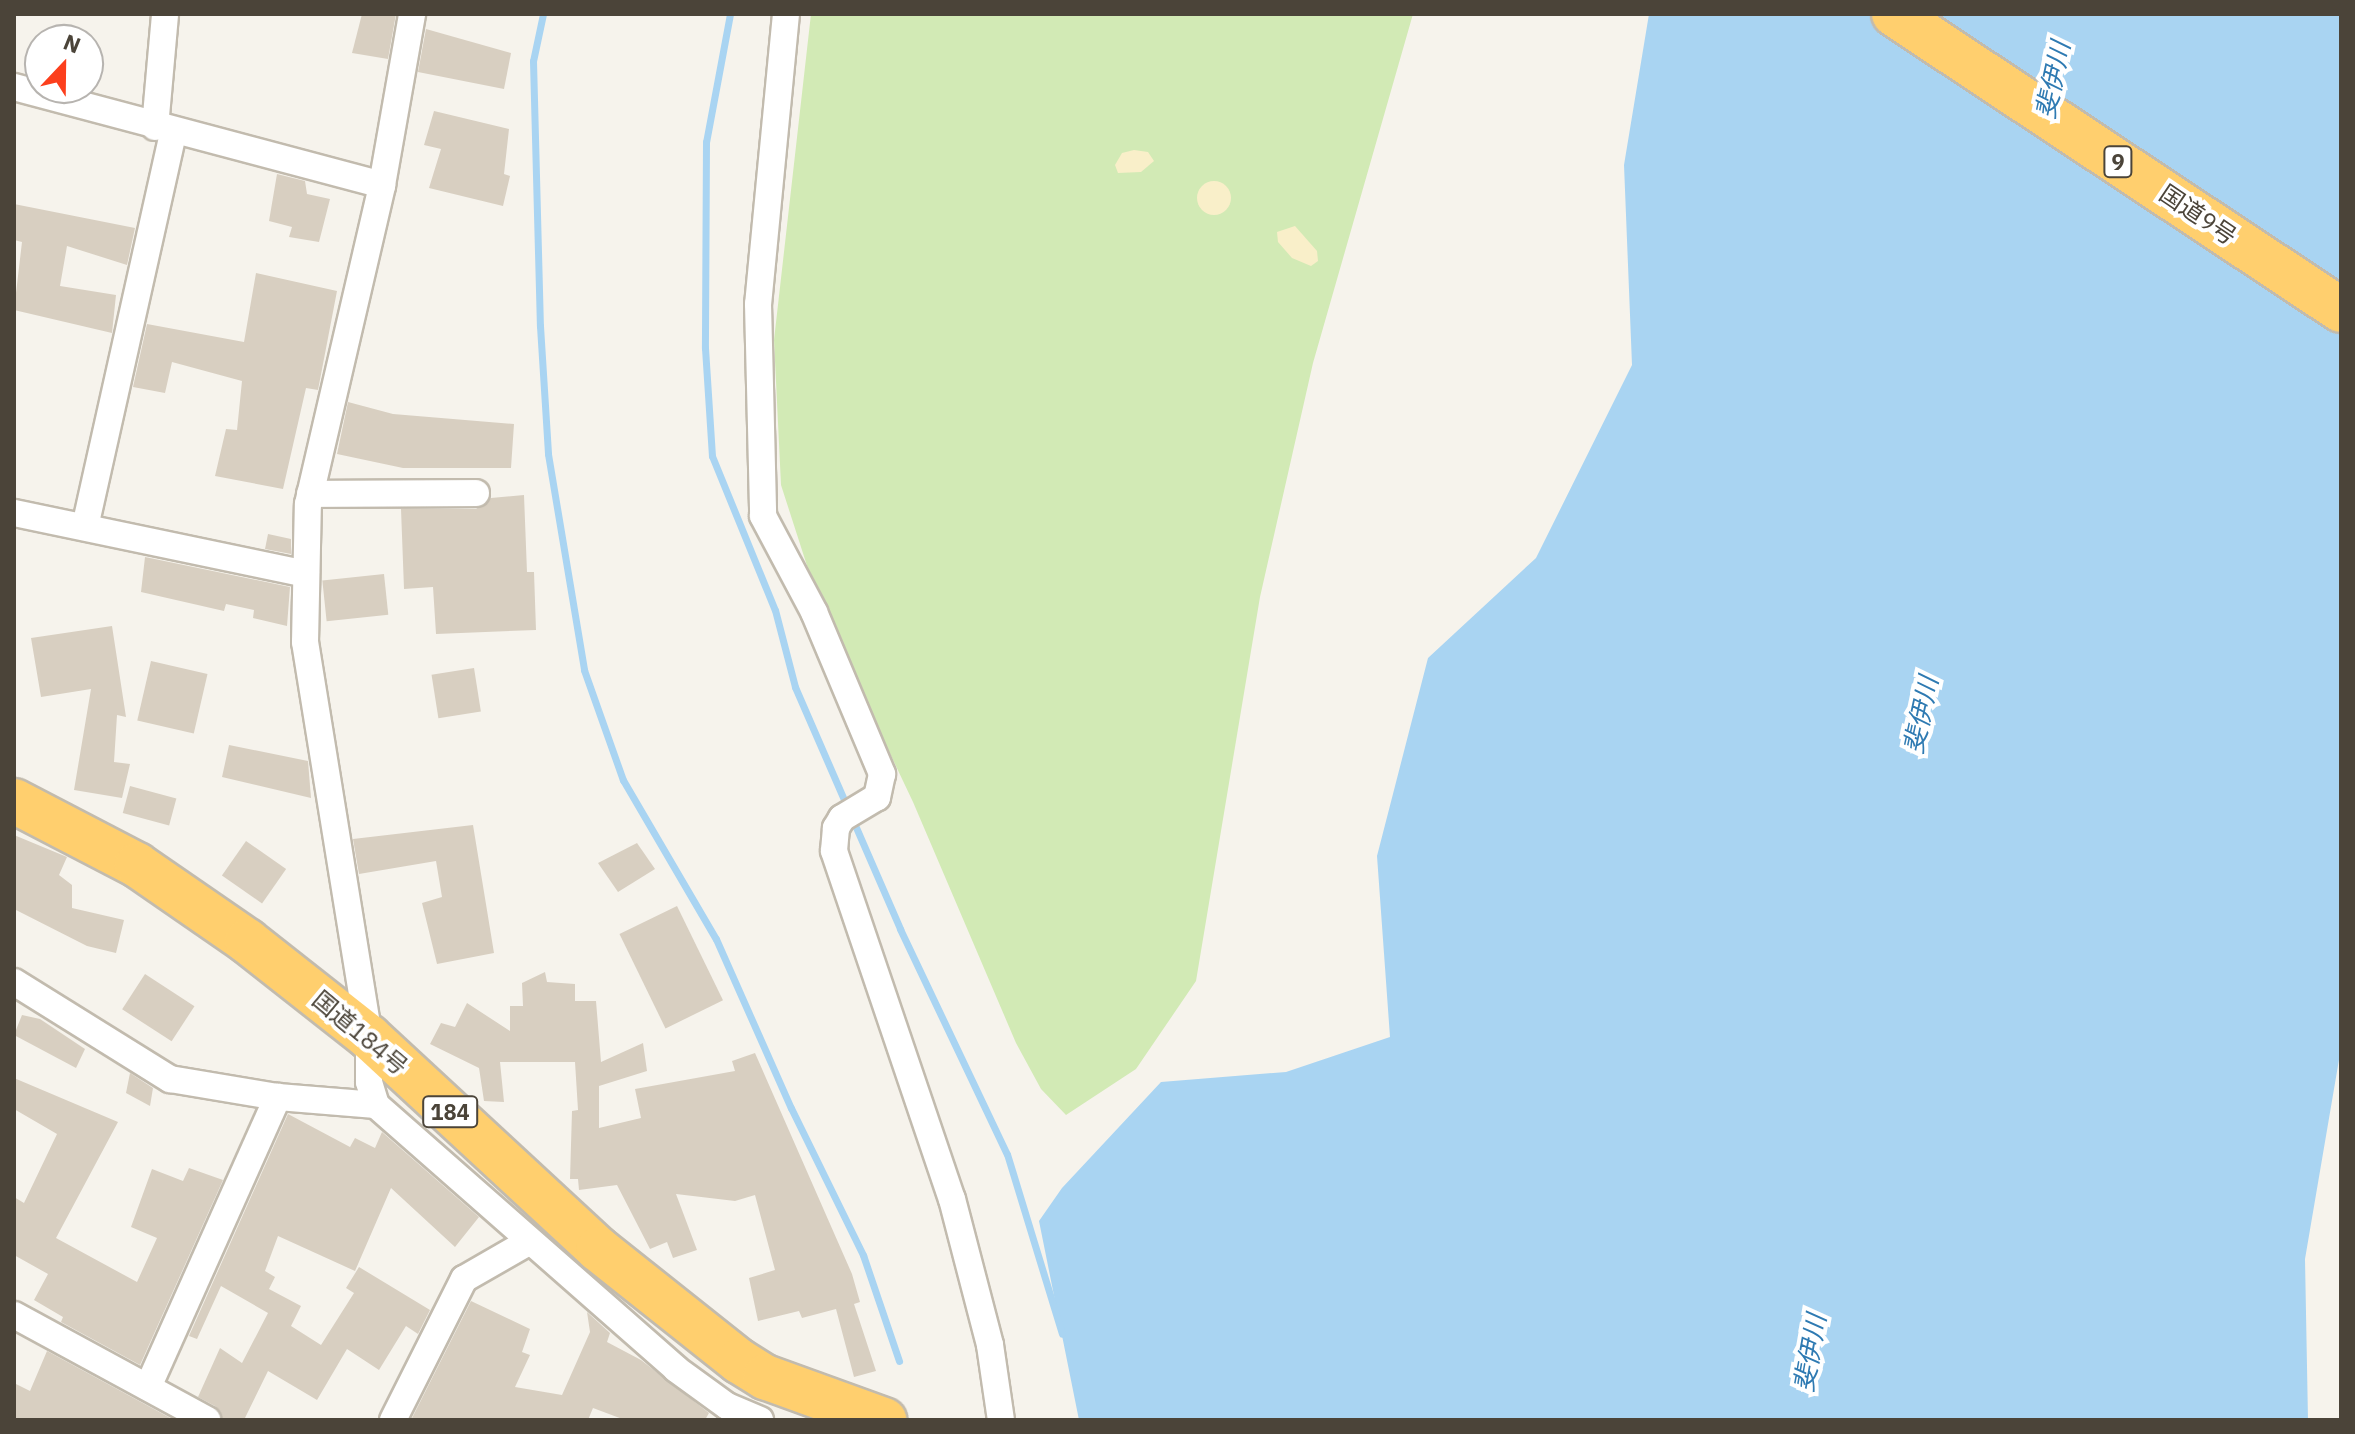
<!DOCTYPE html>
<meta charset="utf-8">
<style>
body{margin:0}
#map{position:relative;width:2355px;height:1434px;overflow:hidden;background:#f6f3ec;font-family:"IBM Plex Sans","Noto Sans JP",sans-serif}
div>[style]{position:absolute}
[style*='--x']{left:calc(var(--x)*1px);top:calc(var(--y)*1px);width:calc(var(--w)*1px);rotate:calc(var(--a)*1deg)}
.green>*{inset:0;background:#d2eab5}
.sand>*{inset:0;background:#f9efc9}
.round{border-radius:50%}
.water>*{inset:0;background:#a9d4f2}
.stream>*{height:7px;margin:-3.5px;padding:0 3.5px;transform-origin:3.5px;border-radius:3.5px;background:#a9d4f2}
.building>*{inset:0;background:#d8cfc1;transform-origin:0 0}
.roads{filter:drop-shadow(2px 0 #c2bbae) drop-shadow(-2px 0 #c2bbae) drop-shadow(0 2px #c2bbae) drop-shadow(0 -2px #c2bbae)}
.street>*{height:26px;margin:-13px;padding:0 13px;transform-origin:13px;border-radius:13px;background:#fff}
.highway>*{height:44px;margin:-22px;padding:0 22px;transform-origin:22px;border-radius:22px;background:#ffcf6e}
span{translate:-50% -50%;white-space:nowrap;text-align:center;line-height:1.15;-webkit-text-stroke:8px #fff;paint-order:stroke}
.shield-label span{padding:2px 6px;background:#fff;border:2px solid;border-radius:6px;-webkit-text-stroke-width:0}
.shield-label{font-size:22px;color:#4b4439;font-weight:700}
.street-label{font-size:24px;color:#4b4439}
.water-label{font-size:26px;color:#2e7ab2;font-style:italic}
.frame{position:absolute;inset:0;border:16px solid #4b4439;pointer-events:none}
.north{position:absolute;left:24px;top:24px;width:80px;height:80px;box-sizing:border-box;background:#fff;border:2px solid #b7b4b0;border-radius:50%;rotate:22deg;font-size:22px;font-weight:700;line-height:32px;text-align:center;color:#4b4439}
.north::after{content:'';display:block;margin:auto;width:28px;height:36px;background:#fc3f1d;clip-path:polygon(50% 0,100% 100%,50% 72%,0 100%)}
</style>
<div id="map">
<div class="green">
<i style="clip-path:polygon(811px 14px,1413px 14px,1313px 363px,1260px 597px,1196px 981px,1136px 1069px,1066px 1115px,1041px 1089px,1016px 1043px,913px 802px,820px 606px,781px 485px,774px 340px)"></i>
</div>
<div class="sand">
<i style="clip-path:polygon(1134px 150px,1148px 152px,1154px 161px,1141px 172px,1118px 173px,1115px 165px,1122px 153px)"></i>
<i class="round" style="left:1197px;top:181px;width:34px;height:34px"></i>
<i style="clip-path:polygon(1295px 226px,1317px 251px,1318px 261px,1311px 266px,1292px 258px,1278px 242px,1277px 232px)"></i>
</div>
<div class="water">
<i style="clip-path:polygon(1649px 14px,2341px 14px,2341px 1048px,2305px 1259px,2308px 1420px,1079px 1420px,1039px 1221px,1062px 1188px,1161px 1082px,1286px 1072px,1390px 1037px,1377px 856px,1428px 658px,1536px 558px,1632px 365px,1624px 165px)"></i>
</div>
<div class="stream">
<i style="--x:543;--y:14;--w:48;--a:102"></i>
<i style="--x:533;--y:61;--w:265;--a:88.5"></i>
<i style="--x:540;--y:326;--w:128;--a:86.4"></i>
<i style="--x:548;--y:454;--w:219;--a:80.5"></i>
<i style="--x:584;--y:670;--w:117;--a:70.5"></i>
<i style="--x:623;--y:780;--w:184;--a:59.7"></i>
<i style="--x:716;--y:939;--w:185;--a:66.1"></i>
<i style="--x:791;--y:1108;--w:164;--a:63.9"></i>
<i style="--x:863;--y:1255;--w:112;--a:71.2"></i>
<i style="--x:730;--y:14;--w:130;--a:100.6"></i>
<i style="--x:706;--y:142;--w:206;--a:90.3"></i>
<i style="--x:705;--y:348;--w:108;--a:86.3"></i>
<i style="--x:712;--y:456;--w:166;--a:67.8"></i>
<i style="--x:775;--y:610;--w:80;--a:75.4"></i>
<i style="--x:795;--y:687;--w:264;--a:66.5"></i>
<i style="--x:900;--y:929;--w:249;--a:64.6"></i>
<i style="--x:1007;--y:1154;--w:188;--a:73"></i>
</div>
<div class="building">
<i style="clip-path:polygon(362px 14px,396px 14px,388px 59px,352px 53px)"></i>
<i style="clip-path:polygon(426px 29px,511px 53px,504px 89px,418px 72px)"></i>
<i style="clip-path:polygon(434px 111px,509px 129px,504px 174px,510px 176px,503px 206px,429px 188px,441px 149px,424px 145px)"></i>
<i style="clip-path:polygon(277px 174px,305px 181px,307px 194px,330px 199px,319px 242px,289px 237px,292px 227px,269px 221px)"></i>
<i style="clip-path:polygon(14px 204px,135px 228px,127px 265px,67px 246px,60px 286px,116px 295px,112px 333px,14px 310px,22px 242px,14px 240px)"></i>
<i style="clip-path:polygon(256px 273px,337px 291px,318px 390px,306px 388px,283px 489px,215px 476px,226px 429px,237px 430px,242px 381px,172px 362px,165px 393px,133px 387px,147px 324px,244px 342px)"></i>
<i style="clip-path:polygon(348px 402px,393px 414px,514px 424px,511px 468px,403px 468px,337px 454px)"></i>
<i style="clip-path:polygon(524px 495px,527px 572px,534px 572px,536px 630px,436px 634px,433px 587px,404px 589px,401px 509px,476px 509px,491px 498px)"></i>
<i style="clip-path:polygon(268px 534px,291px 539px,291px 554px,265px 549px)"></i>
<i style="clip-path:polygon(145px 557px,290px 587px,287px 626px,253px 618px,254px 610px,226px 604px,224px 611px,141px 592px)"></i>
<i style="left:384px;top:574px;width:41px;height:62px;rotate:84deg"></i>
<i style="clip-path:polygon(112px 626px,126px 717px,117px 715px,114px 762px,130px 764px,122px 798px,74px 790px,91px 689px,41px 697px,31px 638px)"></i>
<i style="left:151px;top:661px;width:58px;height:61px;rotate:13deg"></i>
<i style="left:474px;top:668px;width:44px;height:43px;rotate:81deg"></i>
<i style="clip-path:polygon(229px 745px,308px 761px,311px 798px,222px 777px)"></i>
<i style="left:130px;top:786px;width:48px;height:28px;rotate:15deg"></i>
<i style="clip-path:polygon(473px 825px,494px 953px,437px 964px,422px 903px,442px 897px,436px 861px,359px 874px,353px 839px)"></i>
<i style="clip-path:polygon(14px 835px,67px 857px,59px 875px,72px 885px,72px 908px,124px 920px,116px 953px,87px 946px,14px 909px)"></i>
<i style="left:246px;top:841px;width:49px;height:42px;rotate:35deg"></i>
<i style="clip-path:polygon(637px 843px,655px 869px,618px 892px,598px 863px)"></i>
<i style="left:677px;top:906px;width:105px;height:64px;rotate:64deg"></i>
<i style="clip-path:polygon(545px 972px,547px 982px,575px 984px,575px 1001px,596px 1001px,601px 1062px,643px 1043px,647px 1071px,599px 1086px,599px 1128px,641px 1118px,635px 1089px,735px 1071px,732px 1061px,755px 1053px,852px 1274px,860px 1302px,854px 1304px,876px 1371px,854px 1377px,836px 1309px,802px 1318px,799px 1311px,758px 1321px,749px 1278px,775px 1270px,755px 1195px,735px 1201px,676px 1194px,697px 1250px,673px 1258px,667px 1242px,650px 1249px,617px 1185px,579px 1190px,578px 1179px,570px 1179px,572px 1111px,578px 1110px,575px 1062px,500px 1062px,504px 1102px,484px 1101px,479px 1068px,430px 1044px,441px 1023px,455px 1027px,467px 1003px,510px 1031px,510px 1006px,523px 1006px,522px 983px)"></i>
<i style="left:145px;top:974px;width:59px;height:42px;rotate:33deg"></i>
<i style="clip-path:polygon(22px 1015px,40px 1019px,85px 1049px,76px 1068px,14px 1035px)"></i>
<i style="clip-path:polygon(130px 1073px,153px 1088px,150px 1106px,126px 1093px)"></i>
<i style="clip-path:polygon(14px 1078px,118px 1122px,56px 1238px,137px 1282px,157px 1238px,131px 1227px,152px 1169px,183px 1181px,189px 1168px,223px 1180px,140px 1365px,61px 1322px,63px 1317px,34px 1300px,48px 1274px,14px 1255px,14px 1197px,24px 1203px,57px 1134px,14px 1109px)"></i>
<i style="clip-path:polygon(288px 1114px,350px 1147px,355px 1138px,375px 1148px,382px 1132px,479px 1217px,455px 1247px,391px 1188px,355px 1271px,278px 1236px,265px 1271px,275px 1277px,269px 1289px,301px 1306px,291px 1326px,321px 1345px,354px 1293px,346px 1288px,359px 1267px,430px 1310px,418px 1334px,406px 1326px,379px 1370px,347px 1349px,317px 1400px,268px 1371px,244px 1420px,223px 1420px,215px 1406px,198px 1397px,220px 1348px,242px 1363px,268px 1313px,221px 1286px,197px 1339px,189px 1336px)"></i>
<i style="clip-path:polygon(471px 1301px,530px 1329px,522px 1352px,530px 1355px,515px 1387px,562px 1395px,590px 1332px,587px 1312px,610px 1333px,607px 1342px,641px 1360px,709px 1413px,705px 1420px,625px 1420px,593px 1408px,588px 1420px,411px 1420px)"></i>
<i style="clip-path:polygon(47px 1351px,174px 1420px,14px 1420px,14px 1383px,30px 1391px)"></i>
</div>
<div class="roads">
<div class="street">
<i style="--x:786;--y:14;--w:291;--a:95.5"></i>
<i style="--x:758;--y:304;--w:212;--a:88.6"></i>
<i style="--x:763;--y:516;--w:109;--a:62"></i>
<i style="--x:814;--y:612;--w:176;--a:67.2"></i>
<i style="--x:882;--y:774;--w:24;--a:102"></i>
<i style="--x:877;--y:797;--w:41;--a:149"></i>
<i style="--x:842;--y:818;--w:12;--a:121"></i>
<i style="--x:836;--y:828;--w:23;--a:95"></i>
<i style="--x:834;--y:851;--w:367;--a:71.3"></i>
<i style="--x:952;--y:1199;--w:151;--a:75.4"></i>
<i style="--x:990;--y:1345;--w:76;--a:81.7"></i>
<i style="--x:14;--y:87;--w:381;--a:14.9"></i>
<i style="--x:155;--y:127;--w:113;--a:-84.9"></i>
<i style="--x:310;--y:494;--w:166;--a:-0.3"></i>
<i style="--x:14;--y:513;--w:298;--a:11.8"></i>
<i style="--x:85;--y:527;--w:404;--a:-77.4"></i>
<i style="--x:14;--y:982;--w:184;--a:31.9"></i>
<i style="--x:170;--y:1079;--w:109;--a:9.5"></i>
<i style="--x:278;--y:1097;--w:98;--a:4.7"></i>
<i style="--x:376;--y:1105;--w:24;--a:-107"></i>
<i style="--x:369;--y:1082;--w:45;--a:-90"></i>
<i style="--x:369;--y:1037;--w:400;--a:-99.2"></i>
<i style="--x:305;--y:642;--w:138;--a:-88.8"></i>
<i style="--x:308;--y:504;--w:327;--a:-76.9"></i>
<i style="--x:382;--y:185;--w:174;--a:-80"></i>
<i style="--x:376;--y:1105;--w:400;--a:41.3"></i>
<i style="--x:676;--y:1369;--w:63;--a:36"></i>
<i style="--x:727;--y:1406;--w:36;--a:23"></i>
<i style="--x:14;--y:1315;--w:220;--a:28.5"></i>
<i style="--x:148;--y:1387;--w:318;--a:-65.9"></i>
<i style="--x:393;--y:1420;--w:158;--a:-63.3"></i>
<i style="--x:464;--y:1279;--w:76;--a:-29.9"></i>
</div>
<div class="highway">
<i style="--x:1894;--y:14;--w:536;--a:33.51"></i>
<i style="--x:14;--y:801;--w:139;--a:27.5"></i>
<i style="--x:137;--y:865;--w:134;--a:34.6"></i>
<i style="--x:247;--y:941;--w:155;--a:38.2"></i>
<i style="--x:369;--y:1037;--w:312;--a:42.8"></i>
<i style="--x:598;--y:1249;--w:180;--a:38.5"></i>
<i style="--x:739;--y:1361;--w:31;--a:32"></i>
<i style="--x:765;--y:1377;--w:127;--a:19.9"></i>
</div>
</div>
<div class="shield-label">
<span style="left:2118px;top:162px">9</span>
<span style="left:450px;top:1112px">184</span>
</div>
<div class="street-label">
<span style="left:2198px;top:215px;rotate:34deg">国道9号</span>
<span style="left:360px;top:1033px;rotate:40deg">国道184号</span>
</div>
<div class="water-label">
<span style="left:2053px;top:80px;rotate:-78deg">斐伊川</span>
<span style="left:1921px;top:715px;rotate:-78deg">斐伊川</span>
<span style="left:1810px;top:1353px;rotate:-80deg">斐伊川</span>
</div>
<div class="frame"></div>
<div class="north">N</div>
</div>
